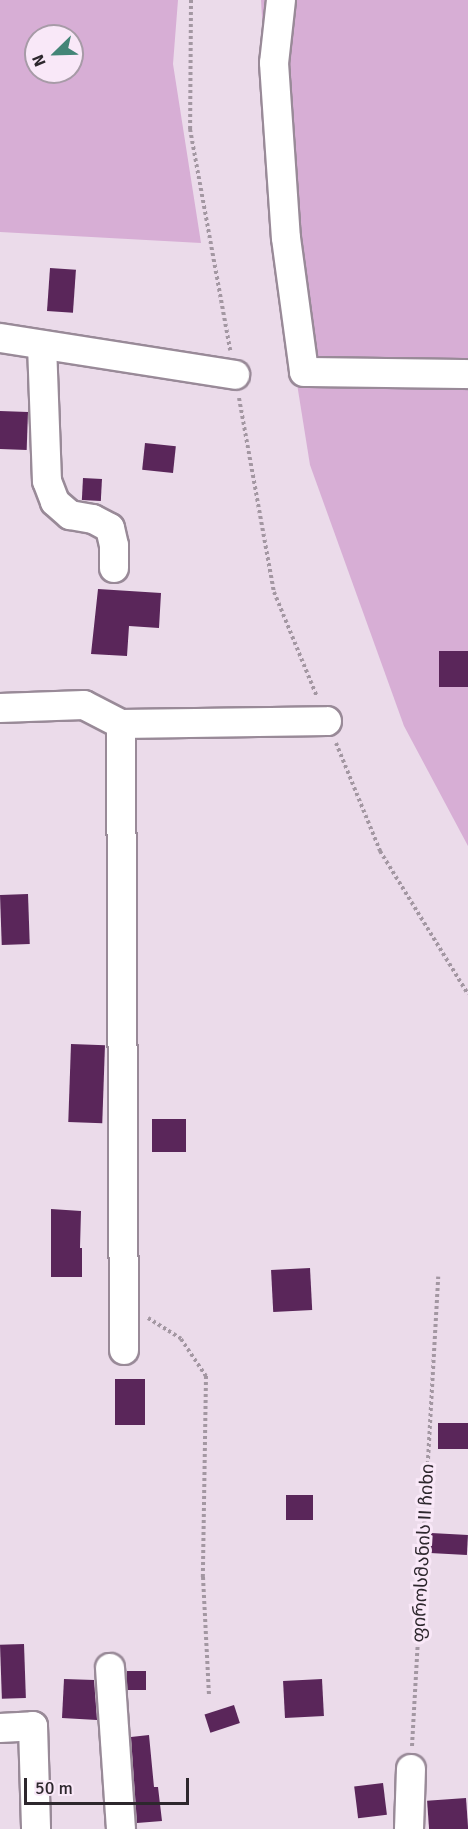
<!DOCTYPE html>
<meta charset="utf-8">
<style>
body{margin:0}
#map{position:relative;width:468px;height:1829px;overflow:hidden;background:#ebdbea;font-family:Signika,"Noto Sans Georgian",sans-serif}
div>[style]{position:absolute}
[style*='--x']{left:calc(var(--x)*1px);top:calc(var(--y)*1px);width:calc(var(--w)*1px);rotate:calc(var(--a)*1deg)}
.green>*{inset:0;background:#d7aed5}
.building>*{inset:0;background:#5a265a;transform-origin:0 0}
.path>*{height:4px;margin-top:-2px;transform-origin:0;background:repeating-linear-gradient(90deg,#a397a2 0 3px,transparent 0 6px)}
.roads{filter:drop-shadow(2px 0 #998a98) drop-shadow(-2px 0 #998a98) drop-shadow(0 2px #998a98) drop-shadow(0 -2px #998a98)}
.minor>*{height:28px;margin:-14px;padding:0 14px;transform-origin:14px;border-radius:14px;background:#fff}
span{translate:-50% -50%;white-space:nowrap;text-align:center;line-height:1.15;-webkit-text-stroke:6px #f9e8f8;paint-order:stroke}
.street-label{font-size:18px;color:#2d272d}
.north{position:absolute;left:24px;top:24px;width:60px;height:60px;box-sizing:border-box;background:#f9e8f8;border:2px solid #a79ba7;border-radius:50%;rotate:247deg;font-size:16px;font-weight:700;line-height:24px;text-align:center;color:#2d272d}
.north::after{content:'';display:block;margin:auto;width:21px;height:27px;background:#438577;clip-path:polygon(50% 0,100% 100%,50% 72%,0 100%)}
.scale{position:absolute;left:24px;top:1778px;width:165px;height:27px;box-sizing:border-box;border:3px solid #2d272d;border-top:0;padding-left:8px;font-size:18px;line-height:21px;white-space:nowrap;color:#2d272d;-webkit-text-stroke:4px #f9e8f8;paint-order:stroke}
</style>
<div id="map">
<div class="green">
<i style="clip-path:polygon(evenodd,0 0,178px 0,173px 64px,201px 243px,0 232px,0 0,36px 36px,72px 36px,72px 72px,36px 72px,36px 36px)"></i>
<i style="clip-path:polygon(261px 0,468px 0,468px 846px,404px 726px,310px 465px,275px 246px)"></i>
</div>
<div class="building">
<i style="left:50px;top:268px;width:26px;height:43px;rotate:4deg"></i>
<i style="left:0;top:411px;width:28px;height:38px;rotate:2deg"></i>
<i style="left:145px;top:443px;width:31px;height:27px;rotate:6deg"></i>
<i style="left:83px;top:478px;width:19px;height:22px;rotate:3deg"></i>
<i style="clip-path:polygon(98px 589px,161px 593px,159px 628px,129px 626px,127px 656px,91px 654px)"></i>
<i style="left:439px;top:651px;width:29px;height:36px"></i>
<i style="left:28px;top:894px;width:50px;height:28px;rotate:88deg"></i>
<i style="left:71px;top:1044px;width:34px;height:78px;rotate:2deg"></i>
<i style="left:152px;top:1119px;width:34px;height:33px"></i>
<i style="clip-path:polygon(51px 1209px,81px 1211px,80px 1248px,82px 1248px,82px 1277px,51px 1277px)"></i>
<i style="left:310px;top:1268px;width:42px;height:39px;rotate:87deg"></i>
<i style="left:115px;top:1379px;width:30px;height:46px"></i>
<i style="left:438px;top:1423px;width:30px;height:26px"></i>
<i style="left:286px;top:1495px;width:27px;height:25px"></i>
<i style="left:431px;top:1533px;width:37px;height:20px;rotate:3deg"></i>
<i style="left:24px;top:1644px;width:54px;height:24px;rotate:88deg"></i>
<i style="left:146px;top:1671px;width:19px;height:19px;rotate:90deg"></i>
<i style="clip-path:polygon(64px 1679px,94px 1680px,97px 1720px,62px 1718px)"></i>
<i style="left:322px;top:1679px;width:37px;height:39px;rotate:87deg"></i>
<i style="left:234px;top:1705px;width:19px;height:31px;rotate:72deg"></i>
<i style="clip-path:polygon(149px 1735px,154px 1787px,158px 1787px,162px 1821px,137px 1823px,131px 1737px)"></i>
<i style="left:383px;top:1783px;width:32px;height:29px;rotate:83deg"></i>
<i style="left:466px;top:1798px;width:31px;height:39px;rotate:86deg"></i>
</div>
<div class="path">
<i style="--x:191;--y:0;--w:129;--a:90.4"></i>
<i style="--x:190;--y:129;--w:225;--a:79.7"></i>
<i style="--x:239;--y:398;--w:197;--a:79.8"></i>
<i style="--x:274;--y:592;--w:113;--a:67.7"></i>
<i style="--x:336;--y:743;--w:117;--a:67.8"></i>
<i style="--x:380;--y:851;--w:168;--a:58.4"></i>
<i style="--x:148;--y:1318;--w:39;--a:32"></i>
<i style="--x:181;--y:1339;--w:45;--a:56"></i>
<i style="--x:206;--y:1376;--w:201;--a:90.9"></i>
<i style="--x:203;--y:1577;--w:118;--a:87.1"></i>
<i style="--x:412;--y:1746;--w:470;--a:-86.8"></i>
</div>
<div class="roads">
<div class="minor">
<i style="--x:281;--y:0;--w:63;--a:96.3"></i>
<i style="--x:274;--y:63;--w:175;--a:86.1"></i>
<i style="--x:286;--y:238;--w:135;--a:82.3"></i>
<i style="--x:304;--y:372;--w:164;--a:0.7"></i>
<i style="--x:0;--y:338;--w:238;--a:8.9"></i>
<i style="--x:42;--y:345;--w:136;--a:87.9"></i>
<i style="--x:47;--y:481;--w:22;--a:69"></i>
<i style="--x:55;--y:502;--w:20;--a:41"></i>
<i style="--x:70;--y:515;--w:23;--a:10"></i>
<i style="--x:93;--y:519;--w:19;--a:28"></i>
<i style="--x:110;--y:528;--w:18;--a:77"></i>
<i style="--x:114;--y:546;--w:22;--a:90"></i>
<i style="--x:0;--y:708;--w:84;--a:-2"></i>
<i style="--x:84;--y:705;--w:42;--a:27.2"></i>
<i style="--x:121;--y:724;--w:206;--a:-0.8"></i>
<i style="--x:121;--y:724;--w:626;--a:89.73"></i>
<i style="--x:110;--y:1668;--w:161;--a:86.1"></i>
<i style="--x:0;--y:1728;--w:33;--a:-3"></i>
<i style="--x:33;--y:1726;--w:103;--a:88.3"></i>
<i style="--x:409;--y:1829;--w:60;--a:-88.1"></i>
</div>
</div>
<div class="street-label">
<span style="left:423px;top:1553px;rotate:-87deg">ფიროსმანის II ჩიხი</span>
</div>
<div class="north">N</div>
<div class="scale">50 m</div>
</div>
